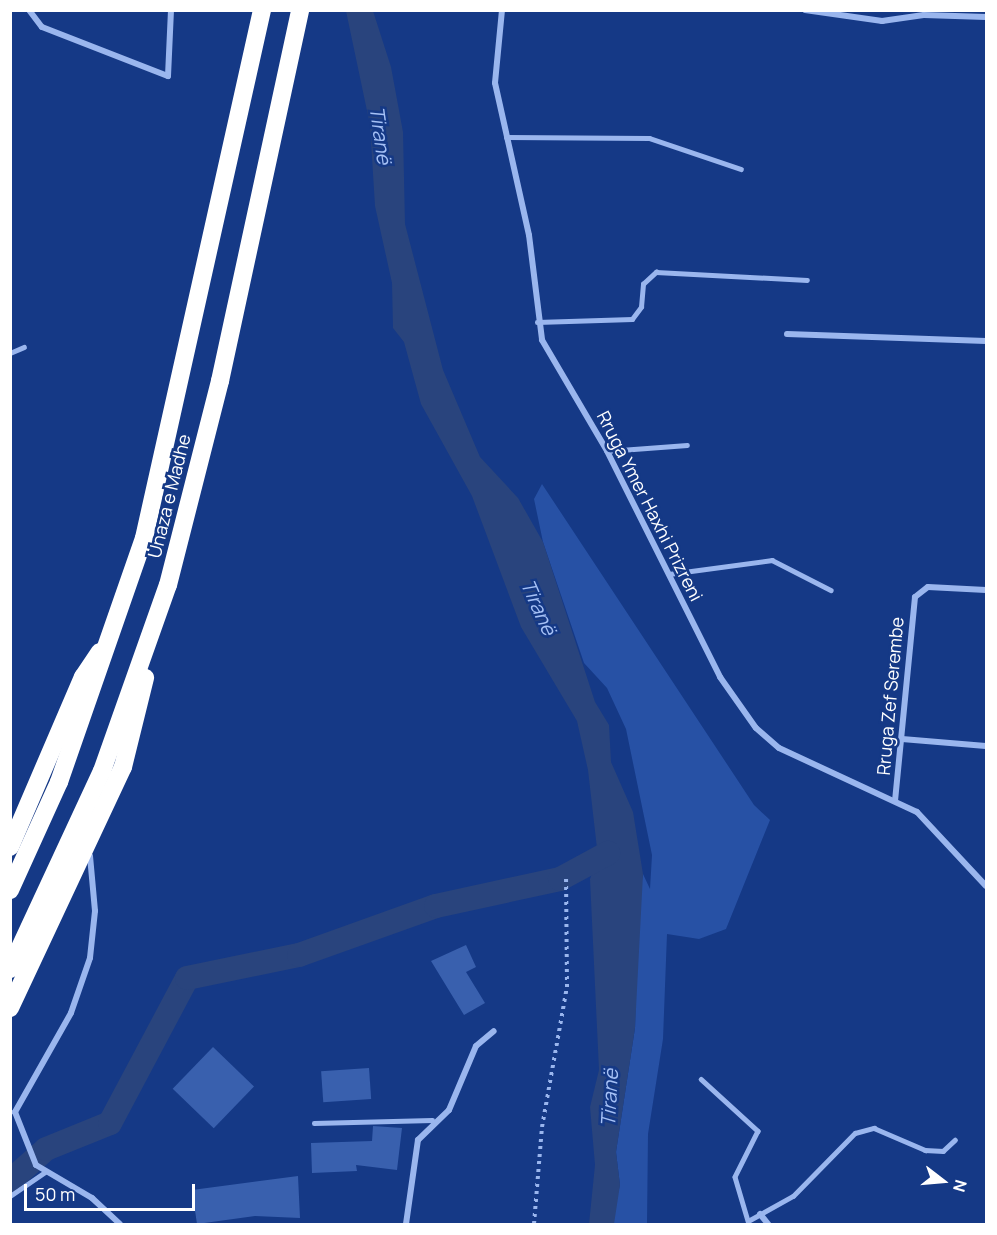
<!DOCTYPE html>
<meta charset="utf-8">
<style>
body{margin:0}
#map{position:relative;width:997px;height:1235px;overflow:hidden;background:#153986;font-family:Manrope,sans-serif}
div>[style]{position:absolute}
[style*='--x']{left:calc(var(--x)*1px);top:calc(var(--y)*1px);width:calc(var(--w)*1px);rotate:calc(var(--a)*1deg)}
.green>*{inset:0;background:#2751a5}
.water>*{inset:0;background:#29447d}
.canal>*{height:24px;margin:-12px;padding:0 12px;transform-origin:12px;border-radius:12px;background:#29447d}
.building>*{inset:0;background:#3960ae;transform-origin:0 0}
.path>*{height:4px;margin-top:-2px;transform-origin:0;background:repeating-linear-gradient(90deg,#9ab6ee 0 3px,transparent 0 7.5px)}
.lane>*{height:4.5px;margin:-2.25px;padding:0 2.25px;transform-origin:2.25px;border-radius:2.25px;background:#9ab6ee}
.street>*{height:6px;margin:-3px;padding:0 3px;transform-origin:3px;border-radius:3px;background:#9ab6ee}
.highway>*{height:18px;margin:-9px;padding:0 9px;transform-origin:9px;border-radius:9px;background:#fff}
span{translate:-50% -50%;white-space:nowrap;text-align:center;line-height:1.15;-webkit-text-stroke:5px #153986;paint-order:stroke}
.street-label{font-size:18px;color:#fff}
.water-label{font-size:20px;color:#a6c1f6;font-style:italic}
.frame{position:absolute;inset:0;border:12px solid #fff;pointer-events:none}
.north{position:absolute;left:913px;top:1151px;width:60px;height:60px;-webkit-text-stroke:4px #153986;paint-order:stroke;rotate:106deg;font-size:16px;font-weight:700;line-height:24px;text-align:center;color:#fff}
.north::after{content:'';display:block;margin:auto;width:21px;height:27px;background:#fff;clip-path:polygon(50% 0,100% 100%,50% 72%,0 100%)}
.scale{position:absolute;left:24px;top:1184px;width:171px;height:27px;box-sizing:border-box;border:3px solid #fff;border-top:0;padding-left:8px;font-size:18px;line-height:21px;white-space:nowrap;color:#fff;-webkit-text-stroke:4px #153986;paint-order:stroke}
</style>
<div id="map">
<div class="green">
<i style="clip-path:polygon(542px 484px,754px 805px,770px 820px,726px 929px,699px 939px,667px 934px,663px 1039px,648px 1134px,647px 1224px,614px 1224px,612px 1218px,620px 1185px,616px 1152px,635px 1028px,638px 908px,643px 874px,650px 889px,652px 855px,626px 729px,607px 688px,584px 663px,543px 542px,534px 499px)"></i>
</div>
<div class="water">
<i style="clip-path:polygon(346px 11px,373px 11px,391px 67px,403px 132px,405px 224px,443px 370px,480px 457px,518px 498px,543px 542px,595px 702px,609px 725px,611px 762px,633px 812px,643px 874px,635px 1028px,616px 1152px,620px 1185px,614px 1224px,589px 1224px,595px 1165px,590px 1107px,599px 1070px,590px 879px,598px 857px,588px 770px,577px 721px,521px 627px,472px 496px,421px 404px,404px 342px,393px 328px,392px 283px,375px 206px,370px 125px)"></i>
</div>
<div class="canal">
<i style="--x:10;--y:1181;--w:48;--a:-41.6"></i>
<i style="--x:46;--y:1149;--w:69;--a:-22.1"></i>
<i style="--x:110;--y:1123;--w:164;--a:-62"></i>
<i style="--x:187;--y:978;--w:114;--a:-11.6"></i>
<i style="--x:299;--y:955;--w:145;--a:-19.7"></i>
<i style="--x:436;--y:906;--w:127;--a:-12.3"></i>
<i style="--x:560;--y:879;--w:55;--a:-28.4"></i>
</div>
<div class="building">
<i style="clip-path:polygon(466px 945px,476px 967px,466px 972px,485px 1003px,464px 1015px,431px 961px)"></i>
<i style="left:213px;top:1047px;width:57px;height:58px;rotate:44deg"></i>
<i style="left:369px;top:1068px;width:31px;height:48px;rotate:86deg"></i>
<i style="clip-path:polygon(373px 1126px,402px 1128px,397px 1170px,356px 1165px,357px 1171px,312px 1173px,311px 1143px,372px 1141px)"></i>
<i style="clip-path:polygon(298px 1176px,300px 1218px,255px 1216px,197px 1224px,192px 1190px)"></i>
</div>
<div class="path">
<i style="--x:534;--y:1224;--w:97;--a:-85.3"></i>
<i style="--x:542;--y:1127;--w:142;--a:-79.9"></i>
<i style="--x:567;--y:987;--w:110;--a:-90.5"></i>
</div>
<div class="lane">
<i style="--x:506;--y:137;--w:143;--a:0.4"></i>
<i style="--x:649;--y:138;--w:97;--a:18.6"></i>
<i style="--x:537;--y:322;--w:95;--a:-1.8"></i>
<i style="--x:632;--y:319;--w:15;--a:-53"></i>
<i style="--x:641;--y:307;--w:23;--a:-85"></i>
<i style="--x:643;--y:284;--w:18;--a:-43"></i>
<i style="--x:656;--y:272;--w:151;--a:3"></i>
<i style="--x:10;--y:353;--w:15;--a:-23"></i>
<i style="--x:607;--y:451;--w:80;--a:-4.3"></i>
<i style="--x:669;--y:574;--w:104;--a:-7.7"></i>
<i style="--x:772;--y:560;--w:66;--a:27"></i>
<i style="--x:701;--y:1079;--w:77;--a:42.4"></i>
<i style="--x:758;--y:1131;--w:51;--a:116.6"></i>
<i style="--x:735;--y:1177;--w:46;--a:73.5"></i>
<i style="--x:748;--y:1221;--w:51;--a:-29.1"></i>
<i style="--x:793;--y:1196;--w:88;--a:-45.5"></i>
<i style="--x:855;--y:1133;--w:20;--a:-15"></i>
<i style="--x:874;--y:1128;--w:56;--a:23.3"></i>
<i style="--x:925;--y:1150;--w:18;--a:3"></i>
<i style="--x:943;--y:1151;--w:16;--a:-43"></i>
<i style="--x:314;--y:1123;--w:118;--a:-1.5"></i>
<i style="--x:10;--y:1196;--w:42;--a:-34.4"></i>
</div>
<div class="street">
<i style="--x:29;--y:10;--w:21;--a:53"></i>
<i style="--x:42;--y:27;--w:135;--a:21.3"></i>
<i style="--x:168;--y:76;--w:66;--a:-87.4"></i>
<i style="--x:502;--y:10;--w:73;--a:95.5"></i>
<i style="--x:495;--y:83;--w:156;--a:77.4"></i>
<i style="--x:529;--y:235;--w:106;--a:82.9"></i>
<i style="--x:542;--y:340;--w:129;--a:59.6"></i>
<i style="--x:607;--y:451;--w:253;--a:63.4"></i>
<i style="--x:720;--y:677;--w:62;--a:54.8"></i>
<i style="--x:756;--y:728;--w:30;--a:41"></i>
<i style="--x:779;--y:748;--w:152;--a:24.9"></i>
<i style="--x:917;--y:812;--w:101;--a:47"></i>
<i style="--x:805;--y:10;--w:78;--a:8.1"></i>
<i style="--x:882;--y:21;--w:42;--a:-8.1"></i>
<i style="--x:924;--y:15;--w:62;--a:1.8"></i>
<i style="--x:787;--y:334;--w:199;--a:2"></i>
<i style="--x:902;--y:739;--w:84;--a:4.8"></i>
<i style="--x:895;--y:801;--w:205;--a:-84.4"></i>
<i style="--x:915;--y:597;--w:16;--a:-38"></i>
<i style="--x:928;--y:587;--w:58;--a:3"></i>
<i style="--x:90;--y:856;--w:55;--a:84.8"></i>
<i style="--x:95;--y:911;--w:47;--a:96.1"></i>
<i style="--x:90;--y:958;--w:58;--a:109.1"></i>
<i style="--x:71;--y:1013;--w:114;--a:119.5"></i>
<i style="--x:15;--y:1112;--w:57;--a:68.4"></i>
<i style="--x:36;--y:1165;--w:65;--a:30.5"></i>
<i style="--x:92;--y:1198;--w:38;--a:43"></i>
<i style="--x:760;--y:1214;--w:13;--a:51"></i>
<i style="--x:406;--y:1224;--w:85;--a:-81.9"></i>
<i style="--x:418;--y:1140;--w:43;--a:-44.1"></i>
<i style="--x:449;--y:1110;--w:69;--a:-67.1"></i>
<i style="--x:476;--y:1046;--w:23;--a:-40"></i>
</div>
<div class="highway">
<i style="--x:10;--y:847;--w:185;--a:-66.8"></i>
<i style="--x:83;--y:677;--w:30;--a:-56"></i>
<i style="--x:10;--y:890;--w:119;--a:-65.6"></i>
<i style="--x:59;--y:782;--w:258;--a:-70.8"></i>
<i style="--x:144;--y:538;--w:541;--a:-77.4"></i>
<i style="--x:10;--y:969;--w:218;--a:-65.1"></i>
<i style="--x:102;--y:771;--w:197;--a:-70.5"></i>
<i style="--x:168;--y:585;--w:211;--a:-75.7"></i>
<i style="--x:220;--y:381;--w:380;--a:-77.8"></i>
<i style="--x:10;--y:1008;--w:266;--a:-64.9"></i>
<i style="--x:123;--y:767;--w:92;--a:-76.1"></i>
</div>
<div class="street-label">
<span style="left:169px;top:496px;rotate:-76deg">Unaza e Madhe</span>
<span style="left:650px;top:506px;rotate:63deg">Rruga Ymer Haxhi Prizreni</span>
<span style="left:890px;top:696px;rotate:-85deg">Rruga Zef Serembe</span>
</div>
<div class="water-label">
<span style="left:381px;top:135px;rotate:82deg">Tiranë</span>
<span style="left:539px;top:607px;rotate:66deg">Tiranë</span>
<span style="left:609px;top:1098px;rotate:-87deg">Tiranë</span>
</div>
<div class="frame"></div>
<div class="north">N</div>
<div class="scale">50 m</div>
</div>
